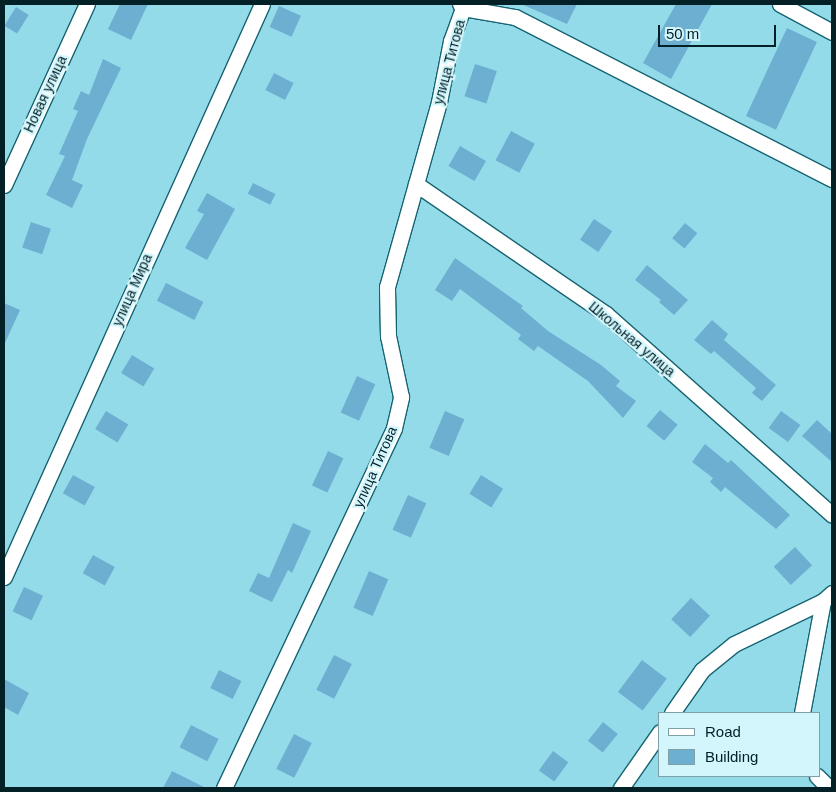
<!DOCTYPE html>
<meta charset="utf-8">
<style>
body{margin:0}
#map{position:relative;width:836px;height:792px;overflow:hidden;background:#94dbea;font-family:Arial,sans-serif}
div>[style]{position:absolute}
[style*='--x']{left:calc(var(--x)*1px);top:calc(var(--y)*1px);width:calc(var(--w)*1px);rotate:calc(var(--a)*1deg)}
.building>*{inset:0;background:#6cafd1;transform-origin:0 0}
.roads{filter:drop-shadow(1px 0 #166471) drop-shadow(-1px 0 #166471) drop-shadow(0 1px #166471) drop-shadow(0 -1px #166471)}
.street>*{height:15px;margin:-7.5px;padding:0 7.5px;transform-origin:7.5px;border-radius:7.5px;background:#fff}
span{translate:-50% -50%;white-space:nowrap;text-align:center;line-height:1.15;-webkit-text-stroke:4.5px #d3f6fd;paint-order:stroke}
.street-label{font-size:14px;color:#022025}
.frame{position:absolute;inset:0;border:5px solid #022025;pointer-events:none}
.legend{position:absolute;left:658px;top:712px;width:162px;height:65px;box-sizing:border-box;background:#d3f6fd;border:1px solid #7fa0a7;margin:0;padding:6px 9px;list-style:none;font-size:15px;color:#022025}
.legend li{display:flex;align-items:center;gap:10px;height:25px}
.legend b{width:25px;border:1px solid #7fa0a7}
.scale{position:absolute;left:658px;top:25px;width:118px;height:22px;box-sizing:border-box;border:2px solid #022025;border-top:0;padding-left:6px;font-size:15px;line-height:18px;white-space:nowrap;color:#022025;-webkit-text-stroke:4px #d3f6fd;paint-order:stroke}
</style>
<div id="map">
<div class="building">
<i style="clip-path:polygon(120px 4px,148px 4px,131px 40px,108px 29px)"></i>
<i style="clip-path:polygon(521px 4px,577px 4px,567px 24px)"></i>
<i style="clip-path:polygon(676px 4px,712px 4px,671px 79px,643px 63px)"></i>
<i style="left:279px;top:6px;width:24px;height:23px;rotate:24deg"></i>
<i style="left:16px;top:7px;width:15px;height:22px;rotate:32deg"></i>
<i style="left:787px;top:28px;width:33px;height:97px;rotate:25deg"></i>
<i style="clip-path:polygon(103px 59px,121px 68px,87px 139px,72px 180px,83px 185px,72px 208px,46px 195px,65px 156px,59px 154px,78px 111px,73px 109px,81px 91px,89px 95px)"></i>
<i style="left:475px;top:64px;width:23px;height:34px;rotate:18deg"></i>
<i style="left:274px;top:73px;width:22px;height:19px;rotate:27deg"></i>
<i style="left:511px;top:131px;width:27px;height:33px;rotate:28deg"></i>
<i style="left:460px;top:146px;width:30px;height:23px;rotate:30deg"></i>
<i style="left:253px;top:183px;width:25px;height:12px;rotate:26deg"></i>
<i style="clip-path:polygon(207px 193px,235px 209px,207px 260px,185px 248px,204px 214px,197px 211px)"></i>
<i style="left:594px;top:219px;width:22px;height:25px;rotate:34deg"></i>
<i style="left:31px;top:222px;width:21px;height:27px;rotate:19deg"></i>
<i style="left:685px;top:223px;width:16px;height:20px;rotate:40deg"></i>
<i style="clip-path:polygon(455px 258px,523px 306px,521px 308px,548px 331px,601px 365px,620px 381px,616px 386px,636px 401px,623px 418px,588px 381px,538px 346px,534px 351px,518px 339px,521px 335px,460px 289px,452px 301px,435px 290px)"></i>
<i style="clip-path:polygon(647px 265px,688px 300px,674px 315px,659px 302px,661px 300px,635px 280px)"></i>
<i style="left:166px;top:283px;width:42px;height:20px;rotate:27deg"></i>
<i style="clip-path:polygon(4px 303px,20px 310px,4px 345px)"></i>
<i style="clip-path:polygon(712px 320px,728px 334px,724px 340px,776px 385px,762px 401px,752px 393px,756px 388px,714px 351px,711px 354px,694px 340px)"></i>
<i style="left:132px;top:355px;width:26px;height:21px;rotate:31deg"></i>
<i style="left:357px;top:376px;width:20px;height:40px;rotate:24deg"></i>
<i style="left:660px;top:410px;width:23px;height:21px;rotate:40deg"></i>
<i style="left:106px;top:411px;width:26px;height:21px;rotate:31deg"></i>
<i style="left:445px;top:411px;width:21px;height:40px;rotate:23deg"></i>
<i style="left:781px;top:411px;width:24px;height:21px;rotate:36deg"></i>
<i style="clip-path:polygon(817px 420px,832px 434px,832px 462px,802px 436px)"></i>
<i style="clip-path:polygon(705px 444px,728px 463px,731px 460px,790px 515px,776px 529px,725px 487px,721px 492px,710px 482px,713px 478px,692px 462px)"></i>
<i style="left:328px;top:451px;width:17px;height:38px;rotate:25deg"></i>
<i style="left:73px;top:475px;width:25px;height:21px;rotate:29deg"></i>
<i style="left:481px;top:475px;width:26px;height:22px;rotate:32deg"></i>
<i style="left:408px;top:495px;width:20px;height:38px;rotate:24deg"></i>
<i style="clip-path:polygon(293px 523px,311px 531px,292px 573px,288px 570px,272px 602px,249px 591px,258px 573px,269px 578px)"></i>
<i style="left:795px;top:547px;width:25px;height:29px;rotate:47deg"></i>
<i style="left:93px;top:555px;width:25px;height:21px;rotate:29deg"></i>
<i style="left:369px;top:571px;width:21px;height:40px;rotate:23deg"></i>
<i style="left:24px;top:587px;width:21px;height:27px;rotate:25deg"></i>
<i style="left:691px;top:598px;width:26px;height:29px;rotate:43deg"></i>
<i style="left:334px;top:655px;width:20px;height:39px;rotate:27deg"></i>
<i style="left:642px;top:660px;width:31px;height:40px;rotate:37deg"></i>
<i style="left:219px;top:670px;width:25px;height:20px;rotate:26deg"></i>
<i style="clip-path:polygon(4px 679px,29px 693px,18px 715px,4px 707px)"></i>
<i style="left:603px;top:722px;width:19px;height:24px;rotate:39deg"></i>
<i style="left:191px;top:725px;width:31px;height:25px;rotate:27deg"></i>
<i style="left:294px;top:734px;width:20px;height:39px;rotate:27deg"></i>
<i style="left:553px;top:751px;width:19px;height:24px;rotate:36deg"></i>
<i style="clip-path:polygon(172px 771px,206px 788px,163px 788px)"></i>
</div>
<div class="roads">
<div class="street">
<i style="--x:460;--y:4;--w:5;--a:53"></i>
<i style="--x:463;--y:8;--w:53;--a:9.8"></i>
<i style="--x:515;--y:17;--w:356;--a:27.1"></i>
<i style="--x:780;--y:4;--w:59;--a:28.3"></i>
<i style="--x:416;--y:184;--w:230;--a:34.4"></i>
<i style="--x:606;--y:314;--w:302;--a:41.6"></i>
<i style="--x:4;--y:185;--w:199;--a:-65.4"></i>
<i style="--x:4;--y:577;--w:628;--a:-65.76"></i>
<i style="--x:672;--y:713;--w:52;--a:-55.1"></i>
<i style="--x:702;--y:670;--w:41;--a:-39.1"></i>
<i style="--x:734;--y:644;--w:99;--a:-25.8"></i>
<i style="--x:802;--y:713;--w:114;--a:-79.4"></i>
<i style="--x:823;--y:601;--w:12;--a:-42"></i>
<i style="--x:817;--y:776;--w:17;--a:45"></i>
<i style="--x:224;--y:788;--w:398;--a:-64.7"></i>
<i style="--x:394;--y:428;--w:32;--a:-77"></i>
<i style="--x:401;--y:397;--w:62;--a:-102"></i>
<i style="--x:388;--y:336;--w:49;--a:-91.2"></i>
<i style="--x:387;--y:287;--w:192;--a:-74.3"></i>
<i style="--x:439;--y:102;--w:62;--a:-78.9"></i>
<i style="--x:451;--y:41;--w:35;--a:-70"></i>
<i style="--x:621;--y:788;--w:68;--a:-55.1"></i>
</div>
</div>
<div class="street-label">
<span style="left:449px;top:62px;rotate:-75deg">улица Титова</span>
<span style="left:45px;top:94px;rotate:-65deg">Новая улица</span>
<span style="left:132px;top:290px;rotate:-66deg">улица Мира</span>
<span style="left:632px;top:339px;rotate:40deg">Школьная улица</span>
<span style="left:375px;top:467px;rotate:-66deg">улица Титова</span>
</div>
<div class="frame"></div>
<ul class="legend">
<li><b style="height:6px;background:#fff"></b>Road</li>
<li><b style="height:14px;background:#6cafd1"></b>Building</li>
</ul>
<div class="scale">50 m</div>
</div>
